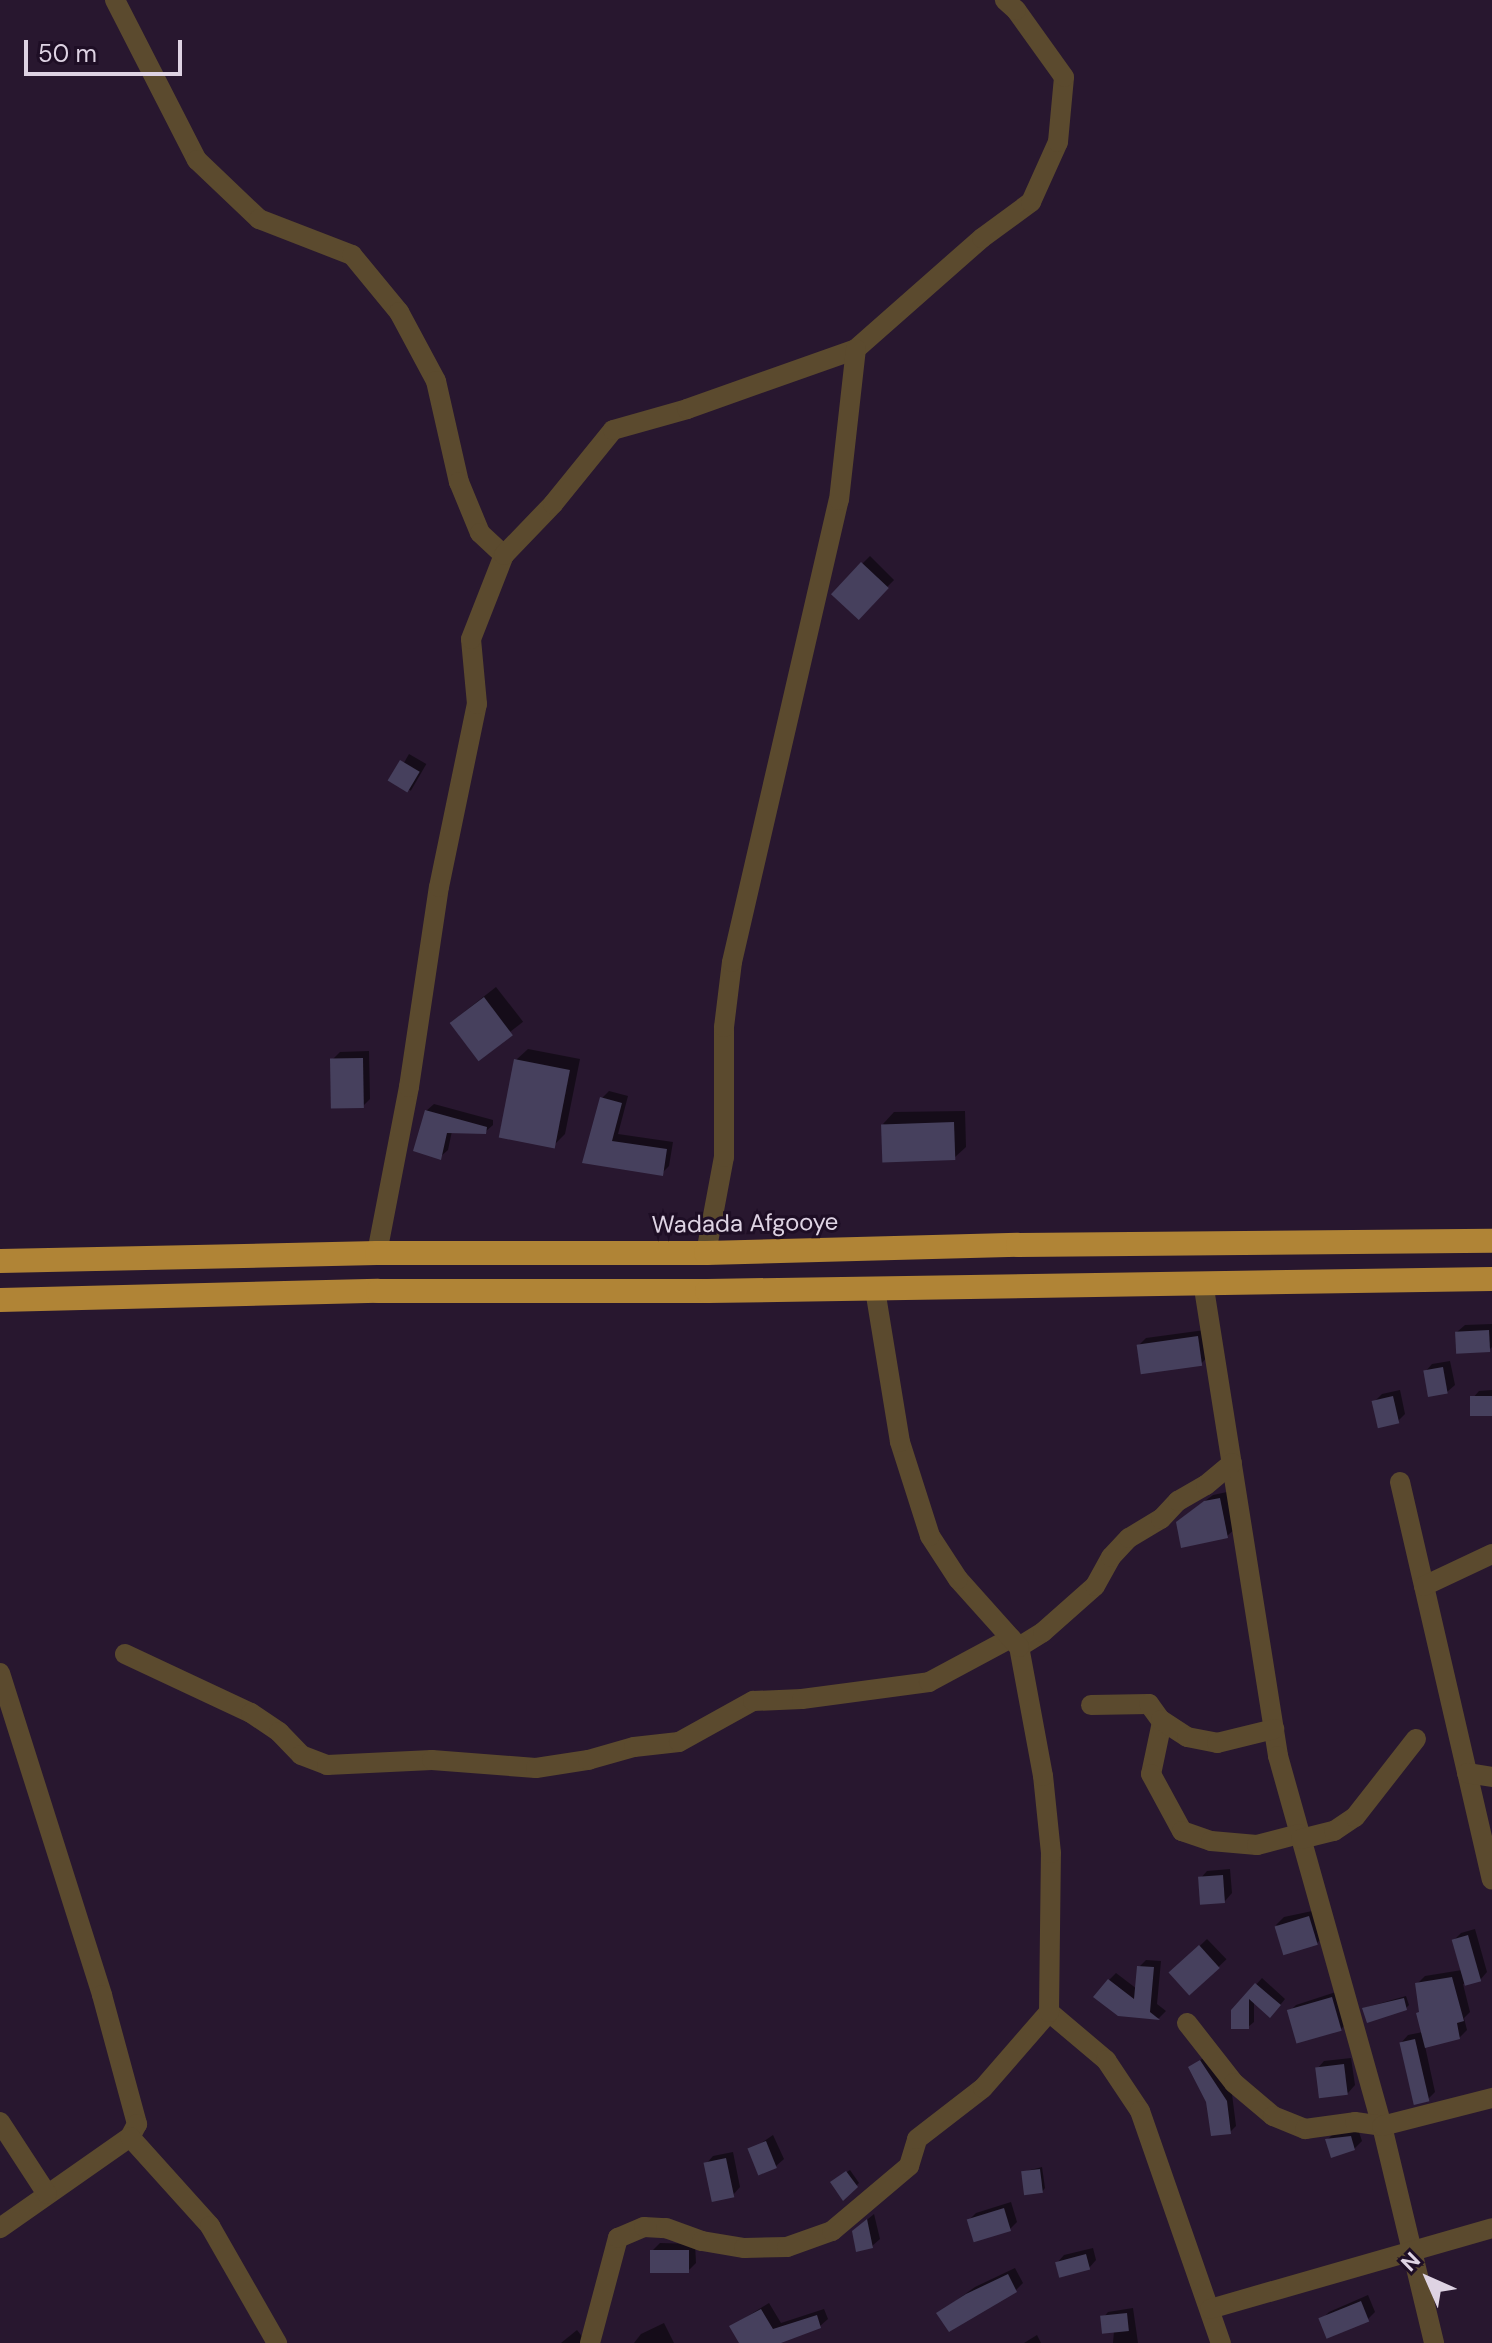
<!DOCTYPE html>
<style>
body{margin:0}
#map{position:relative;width:1492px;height:2343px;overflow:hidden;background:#28172f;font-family:"DM Sans",sans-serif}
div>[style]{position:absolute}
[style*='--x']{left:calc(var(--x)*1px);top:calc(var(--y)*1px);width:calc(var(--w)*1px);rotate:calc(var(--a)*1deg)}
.shadow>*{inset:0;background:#0007;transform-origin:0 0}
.building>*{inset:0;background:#46405d;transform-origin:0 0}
.minor>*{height:20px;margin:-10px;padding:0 10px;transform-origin:10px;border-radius:10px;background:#5b4a2e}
.highway>*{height:24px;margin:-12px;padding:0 12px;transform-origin:12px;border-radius:12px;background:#b08436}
span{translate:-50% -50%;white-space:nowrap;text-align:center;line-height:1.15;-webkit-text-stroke:6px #1e0e25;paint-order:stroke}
.street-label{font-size:24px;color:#ded3e3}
.north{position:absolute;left:1388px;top:2239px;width:80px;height:80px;-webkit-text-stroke:6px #1e0e25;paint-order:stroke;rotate:315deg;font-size:22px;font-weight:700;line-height:32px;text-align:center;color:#ded3e3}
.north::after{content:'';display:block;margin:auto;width:28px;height:36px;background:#ded3e3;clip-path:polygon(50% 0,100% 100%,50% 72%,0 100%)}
.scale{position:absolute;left:24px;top:40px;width:158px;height:36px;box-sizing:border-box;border:4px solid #ded3e3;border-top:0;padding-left:10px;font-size:24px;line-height:28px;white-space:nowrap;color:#ded3e3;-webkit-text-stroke:6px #1e0e25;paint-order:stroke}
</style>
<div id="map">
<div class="shadow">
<i style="left:870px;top:556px;width:34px;height:52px;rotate:45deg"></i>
<i style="left:409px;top:754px;width:20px;height:31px;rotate:30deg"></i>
<i style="left:496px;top:987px;width:44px;height:57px;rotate:52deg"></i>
<i style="clip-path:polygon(528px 1049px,580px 1059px,565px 1134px,553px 1146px,516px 1060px)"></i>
<i style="clip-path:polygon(369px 1051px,370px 1099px,363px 1106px,332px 1060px,340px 1052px)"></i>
<i style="clip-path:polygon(609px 1091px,628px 1096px,618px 1134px,673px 1142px,669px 1166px,662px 1173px,585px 1161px,602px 1098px)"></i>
<i style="clip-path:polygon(434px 1104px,493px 1120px,493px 1125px,485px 1132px,452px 1131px,448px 1150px,440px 1157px,426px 1111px)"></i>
<i style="clip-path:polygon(965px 1111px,966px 1147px,954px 1158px,883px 1124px,894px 1112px)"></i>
<i style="clip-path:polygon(1492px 1324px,1492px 1347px,1489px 1350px,1457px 1332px,1465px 1325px)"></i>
<i style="clip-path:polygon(1205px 1330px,1208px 1356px,1201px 1364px,1139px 1345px,1146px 1338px)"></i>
<i style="clip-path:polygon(1450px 1361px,1455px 1385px,1447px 1392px,1425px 1372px,1432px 1364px)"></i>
<i style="clip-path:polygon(1400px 1390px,1405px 1414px,1398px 1421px,1374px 1402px,1382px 1394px)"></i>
<i style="clip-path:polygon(1492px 1390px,1492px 1415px,1472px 1399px,1479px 1391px)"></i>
<i style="clip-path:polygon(1227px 1492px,1235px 1529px,1227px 1536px,1186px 1515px,1213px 1495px)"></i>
<i style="clip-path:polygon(1230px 1869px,1232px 1893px,1225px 1901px,1200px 1879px,1207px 1871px)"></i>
<i style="clip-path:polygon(1317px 1910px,1324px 1936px,1317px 1943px,1276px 1925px,1284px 1917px)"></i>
<i style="clip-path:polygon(1475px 1929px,1487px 1972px,1480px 1980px,1463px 1984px,1470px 2012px,1464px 2018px,1467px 2030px,1460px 2037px,1425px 2046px,1435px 2092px,1428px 2099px,1401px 2043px,1408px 2035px,1423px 2032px,1417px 1984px,1425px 1976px,1462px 1970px,1454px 1940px,1461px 1933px)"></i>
<i style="left:1207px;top:1939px;width:28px;height:49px;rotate:46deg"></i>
<i style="clip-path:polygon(1146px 1960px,1161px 1961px,1157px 2004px,1166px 2011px,1159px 2018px,1119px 2014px,1109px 1980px,1116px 1973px,1137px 1989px,1139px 1967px)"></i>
<i style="clip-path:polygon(1262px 1978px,1285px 1999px,1276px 2010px,1254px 2001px,1254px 2022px,1248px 2027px,1233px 2011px)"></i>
<i style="clip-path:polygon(1339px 1991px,1348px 2022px,1341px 2029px,1289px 2012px,1296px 2005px)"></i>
<i style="clip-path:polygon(1406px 1996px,1409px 2005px,1406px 2008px,1364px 2008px)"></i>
<i style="clip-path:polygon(1206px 2056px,1232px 2094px,1236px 2126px,1230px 2132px,1191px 2067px)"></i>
<i style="clip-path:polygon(1351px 2058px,1355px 2085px,1348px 2093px,1317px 2069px,1324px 2061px)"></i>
<i style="clip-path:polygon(1358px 2129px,1362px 2141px,1354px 2149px,1327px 2140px,1334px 2133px)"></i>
<i style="clip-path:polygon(773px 2135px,784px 2159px,776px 2166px,751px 2150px)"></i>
<i style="clip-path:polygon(733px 2152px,740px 2187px,733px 2195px,706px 2164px,713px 2156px)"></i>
<i style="clip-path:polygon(1042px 2167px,1045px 2188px,1042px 2192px,1023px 2172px)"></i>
<i style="clip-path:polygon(850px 2170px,859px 2183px,844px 2197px,836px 2179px)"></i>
<i style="clip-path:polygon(1011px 2202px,1017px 2222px,1010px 2229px,969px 2220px,976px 2213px)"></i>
<i style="clip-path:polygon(874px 2214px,880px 2239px,872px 2246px,862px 2224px)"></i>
<i style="clip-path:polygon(660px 2243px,695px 2244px,696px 2263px,688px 2271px,652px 2251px)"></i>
<i style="clip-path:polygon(1093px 2248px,1096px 2260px,1089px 2268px,1057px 2263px,1064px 2255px)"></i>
<i style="clip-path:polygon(1015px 2268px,1023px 2283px,1016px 2290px,939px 2313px,975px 2287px)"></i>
<i style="clip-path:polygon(1368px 2295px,1375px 2312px,1368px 2319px,1322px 2319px,1329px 2312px)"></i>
<i style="clip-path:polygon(769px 2303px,781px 2323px,824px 2309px,828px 2319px,820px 2326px,775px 2343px,741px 2343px,732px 2326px)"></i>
<i style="clip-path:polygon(1133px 2308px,1138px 2343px,1113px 2343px,1114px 2331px,1102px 2319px,1108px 2312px)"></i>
<i style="clip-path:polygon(664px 2323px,674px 2343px,634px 2343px,641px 2334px)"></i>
<i style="clip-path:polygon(577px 2330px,587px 2343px,561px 2343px)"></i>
<i style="clip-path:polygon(1037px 2335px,1041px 2343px,1024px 2343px)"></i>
</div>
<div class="building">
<i style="left:861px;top:562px;width:38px;height:44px;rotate:43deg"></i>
<i style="left:400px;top:760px;width:23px;height:24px;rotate:31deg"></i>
<i style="left:484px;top:997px;width:48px;height:43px;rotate:53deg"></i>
<i style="left:363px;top:1058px;width:50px;height:33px;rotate:89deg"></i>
<i style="left:514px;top:1059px;width:57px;height:80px;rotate:11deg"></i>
<i style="clip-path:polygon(600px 1097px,622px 1103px,612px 1141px,667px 1149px,663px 1176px,582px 1163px)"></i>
<i style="clip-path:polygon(425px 1110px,487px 1127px,486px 1134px,447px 1133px,441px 1160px,413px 1151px)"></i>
<i style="left:954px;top:1122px;width:38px;height:73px;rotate:88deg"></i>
<i style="left:1489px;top:1330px;width:22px;height:34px;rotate:87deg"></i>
<i style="left:1198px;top:1336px;width:30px;height:62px;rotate:82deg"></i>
<i style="left:1443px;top:1367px;width:27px;height:20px;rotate:80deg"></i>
<i style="left:1393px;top:1396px;width:28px;height:22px;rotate:77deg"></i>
<i style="left:1492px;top:1396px;width:20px;height:22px;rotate:90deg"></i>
<i style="clip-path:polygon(1220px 1498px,1228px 1538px,1181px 1548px,1176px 1522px,1204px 1501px)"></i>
<i style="left:1223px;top:1875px;width:28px;height:25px;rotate:86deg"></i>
<i style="left:1309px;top:1916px;width:30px;height:36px;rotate:73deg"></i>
<i style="left:1468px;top:1935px;width:48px;height:17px;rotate:74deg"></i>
<i style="left:1199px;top:1945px;width:31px;height:41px;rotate:48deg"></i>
<i style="clip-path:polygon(1137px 1966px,1154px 1967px,1150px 2012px,1160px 2020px,1118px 2016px,1093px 1997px,1108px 1979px,1134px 1999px)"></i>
<i style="clip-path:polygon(1452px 1977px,1464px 2021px,1457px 2023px,1460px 2039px,1425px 2048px,1416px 2013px,1419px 2012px,1415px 1983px)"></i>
<i style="clip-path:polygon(1255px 1983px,1281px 2005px,1270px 2018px,1249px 1999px,1249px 2029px,1231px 2029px,1231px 2010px)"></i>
<i style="left:1332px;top:1997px;width:35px;height:47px;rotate:74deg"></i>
<i style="clip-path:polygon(1404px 1998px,1407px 2010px,1367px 2023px,1362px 2008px)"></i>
<i style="left:1415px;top:2039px;width:64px;height:16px;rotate:77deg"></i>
<i style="clip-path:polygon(1200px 2060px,1227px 2101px,1231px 2134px,1211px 2136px,1206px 2102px,1188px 2067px)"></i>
<i style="left:1344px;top:2064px;width:31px;height:29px;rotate:83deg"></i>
<i style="clip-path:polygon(1351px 2136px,1355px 2150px,1331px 2158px,1325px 2139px)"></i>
<i style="left:766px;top:2141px;width:29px;height:20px;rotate:68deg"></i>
<i style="left:726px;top:2158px;width:40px;height:23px;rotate:78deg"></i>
<i style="left:1040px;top:2169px;width:24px;height:19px;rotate:83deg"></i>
<i style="clip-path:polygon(846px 2171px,858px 2187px,843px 2201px,830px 2182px)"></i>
<i style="left:1004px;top:2208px;width:24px;height:39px;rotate:73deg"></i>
<i style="clip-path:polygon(867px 2219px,873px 2248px,856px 2252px,852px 2231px)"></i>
<i style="left:650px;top:2250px;width:39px;height:23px"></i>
<i style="left:1086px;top:2254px;width:16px;height:32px;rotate:75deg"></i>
<i style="clip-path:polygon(1008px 2274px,1017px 2292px,949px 2332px,936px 2313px,966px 2294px)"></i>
<i style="left:1361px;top:2301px;width:22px;height:46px;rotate:68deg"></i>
<i style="clip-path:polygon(761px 2309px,773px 2329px,817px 2315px,821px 2328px,781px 2343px,739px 2343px,729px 2326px)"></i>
<i style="left:1127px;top:2313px;width:18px;height:27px;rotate:84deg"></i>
</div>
<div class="minor">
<i style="--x:115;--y:0;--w:180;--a:62.9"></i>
<i style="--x:197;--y:160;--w:86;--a:43.6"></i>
<i style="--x:259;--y:219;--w:100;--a:21.2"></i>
<i style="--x:352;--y:255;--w:74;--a:50.5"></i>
<i style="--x:399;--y:312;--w:78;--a:61.8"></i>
<i style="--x:436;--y:381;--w:104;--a:77.2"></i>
<i style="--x:459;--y:482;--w:55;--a:67.6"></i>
<i style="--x:480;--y:533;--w:33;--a:43"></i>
<i style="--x:377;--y:1253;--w:169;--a:-79.1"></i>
<i style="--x:409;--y:1087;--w:202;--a:-81.5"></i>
<i style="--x:439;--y:887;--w:187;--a:-78.3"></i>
<i style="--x:477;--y:704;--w:65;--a:-95.3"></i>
<i style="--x:471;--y:639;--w:90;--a:-68.6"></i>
<i style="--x:504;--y:555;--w:71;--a:-46.1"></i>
<i style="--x:553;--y:504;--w:95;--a:-51"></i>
<i style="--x:613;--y:430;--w:77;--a:-15.8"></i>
<i style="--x:687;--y:409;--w:179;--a:-19.5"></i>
<i style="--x:856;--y:349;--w:168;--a:-41.4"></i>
<i style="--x:982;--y:238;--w:61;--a:-36.3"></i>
<i style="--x:1031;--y:202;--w:66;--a:-65.8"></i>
<i style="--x:1058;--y:142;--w:65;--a:-84.7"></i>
<i style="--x:1064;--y:77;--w:82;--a:-125.6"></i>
<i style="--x:1016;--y:10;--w:15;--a:-138"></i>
<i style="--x:706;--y:1253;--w:98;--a:-79.4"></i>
<i style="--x:724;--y:1157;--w:130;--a:-90"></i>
<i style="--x:724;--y:1027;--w:65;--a:-83"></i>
<i style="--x:732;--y:962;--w:474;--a:-77"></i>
<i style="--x:839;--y:500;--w:152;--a:-83.6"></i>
<i style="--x:1203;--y:1282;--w:480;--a:81"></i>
<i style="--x:1278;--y:1756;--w:384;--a:74.3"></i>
<i style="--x:1382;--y:2126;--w:223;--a:76.5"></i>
<i style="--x:1400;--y:1482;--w:408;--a:77"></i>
<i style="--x:1424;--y:1586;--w:75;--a:-25.2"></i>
<i style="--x:1019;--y:1647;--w:28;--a:-32"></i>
<i style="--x:1043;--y:1632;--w:69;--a:-41.5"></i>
<i style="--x:1095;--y:1586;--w:33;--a:-61"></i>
<i style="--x:1111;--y:1557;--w:26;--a:-47"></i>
<i style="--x:1129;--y:1538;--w:37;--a:-31"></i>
<i style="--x:1161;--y:1519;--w:25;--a:-47"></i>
<i style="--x:1178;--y:1501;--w:32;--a:-30"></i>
<i style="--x:1206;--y:1485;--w:34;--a:-40"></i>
<i style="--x:125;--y:1654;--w:139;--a:25.1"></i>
<i style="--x:251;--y:1713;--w:34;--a:34"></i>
<i style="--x:279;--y:1732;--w:32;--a:46"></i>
<i style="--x:301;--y:1755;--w:28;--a:21"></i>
<i style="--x:327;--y:1765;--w:105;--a:-2.7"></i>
<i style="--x:432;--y:1760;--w:104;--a:4.4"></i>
<i style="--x:536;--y:1768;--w:53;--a:-8.7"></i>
<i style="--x:588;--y:1760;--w:48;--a:-15.8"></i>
<i style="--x:634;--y:1747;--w:45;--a:-6.3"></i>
<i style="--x:679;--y:1742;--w:85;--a:-29"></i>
<i style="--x:753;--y:1701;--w:49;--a:-2.3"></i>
<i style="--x:802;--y:1699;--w:128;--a:-7.6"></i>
<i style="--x:929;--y:1682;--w:93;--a:-28.2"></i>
<i style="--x:0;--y:1673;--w:338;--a:72.4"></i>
<i style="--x:102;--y:1995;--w:134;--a:74.8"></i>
<i style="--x:137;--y:2124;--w:15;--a:118"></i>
<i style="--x:130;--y:2137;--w:159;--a:145"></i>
<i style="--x:1091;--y:1705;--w:58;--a:-1"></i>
<i style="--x:1149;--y:1704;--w:22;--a:54"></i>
<i style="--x:1162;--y:1722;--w:53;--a:101.9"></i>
<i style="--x:1151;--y:1774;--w:65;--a:61.5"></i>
<i style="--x:1182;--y:1831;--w:31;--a:19"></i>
<i style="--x:1211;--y:1841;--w:46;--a:5"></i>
<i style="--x:1257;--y:1845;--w:43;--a:-14.7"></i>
<i style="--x:1161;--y:1720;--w:31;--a:33"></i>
<i style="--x:1187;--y:1737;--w:31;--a:11"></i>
<i style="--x:1217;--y:1743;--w:59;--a:-13.8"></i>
<i style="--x:1467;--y:1773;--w:25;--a:9"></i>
<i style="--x:1301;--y:1839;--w:34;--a:-14"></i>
<i style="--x:1334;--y:1831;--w:25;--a:-34"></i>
<i style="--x:1355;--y:1817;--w:99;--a:-52"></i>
<i style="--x:1049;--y:2012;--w:75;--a:40.1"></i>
<i style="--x:1106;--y:2060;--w:61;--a:56.3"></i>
<i style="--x:1140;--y:2111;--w:246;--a:70.8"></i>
<i style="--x:1187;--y:2023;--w:76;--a:51.9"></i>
<i style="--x:1234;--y:2083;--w:51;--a:40.2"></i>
<i style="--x:1273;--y:2116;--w:35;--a:22"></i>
<i style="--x:1305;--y:2129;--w:50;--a:-8"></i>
<i style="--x:1355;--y:2122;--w:27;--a:8"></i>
<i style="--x:1382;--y:2126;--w:114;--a:-14.3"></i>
<i style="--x:0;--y:2122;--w:86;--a:56.9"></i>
<i style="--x:130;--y:2137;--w:120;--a:48"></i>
<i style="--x:210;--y:2226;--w:135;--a:60.2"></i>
<i style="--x:1210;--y:2309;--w:293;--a:-16"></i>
<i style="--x:590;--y:2343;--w:109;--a:-75.1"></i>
<i style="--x:618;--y:2238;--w:28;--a:-23"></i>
<i style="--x:644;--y:2227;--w:22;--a:3"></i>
<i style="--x:666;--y:2228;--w:38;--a:20"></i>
<i style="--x:702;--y:2241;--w:43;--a:9.5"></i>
<i style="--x:744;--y:2248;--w:43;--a:-1.3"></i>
<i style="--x:787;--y:2247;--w:48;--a:-19.6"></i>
<i style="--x:832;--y:2231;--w:101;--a:-40.2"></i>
<i style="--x:909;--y:2166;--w:28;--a:-73"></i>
<i style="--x:917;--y:2139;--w:83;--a:-37.7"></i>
<i style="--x:983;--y:2088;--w:101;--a:-49"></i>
<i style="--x:1049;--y:2012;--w:159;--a:-89.3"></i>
<i style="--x:1051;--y:1853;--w:77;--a:-95.9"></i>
<i style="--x:1043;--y:1776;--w:131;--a:-100.5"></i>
<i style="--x:1019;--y:1647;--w:91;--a:-131.9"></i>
<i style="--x:958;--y:1579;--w:51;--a:-123.1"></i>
<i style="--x:930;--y:1536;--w:99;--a:-107.7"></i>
<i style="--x:900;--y:1442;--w:155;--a:-99.3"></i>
</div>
<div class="highway">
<i style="--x:0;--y:1261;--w:377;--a:-1.2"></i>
<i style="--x:377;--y:1253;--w:329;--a:0"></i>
<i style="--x:706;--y:1253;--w:312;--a:-1.5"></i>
<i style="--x:1018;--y:1245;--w:474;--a:-0.5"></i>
<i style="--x:0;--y:1300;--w:378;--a:-1.4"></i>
<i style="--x:378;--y:1291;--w:329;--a:0"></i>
<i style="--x:707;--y:1291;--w:785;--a:-0.88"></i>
</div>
<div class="street-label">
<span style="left:745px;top:1223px;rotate:-1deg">Wadada Afgooye</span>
</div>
<div class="north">N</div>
<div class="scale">50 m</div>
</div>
